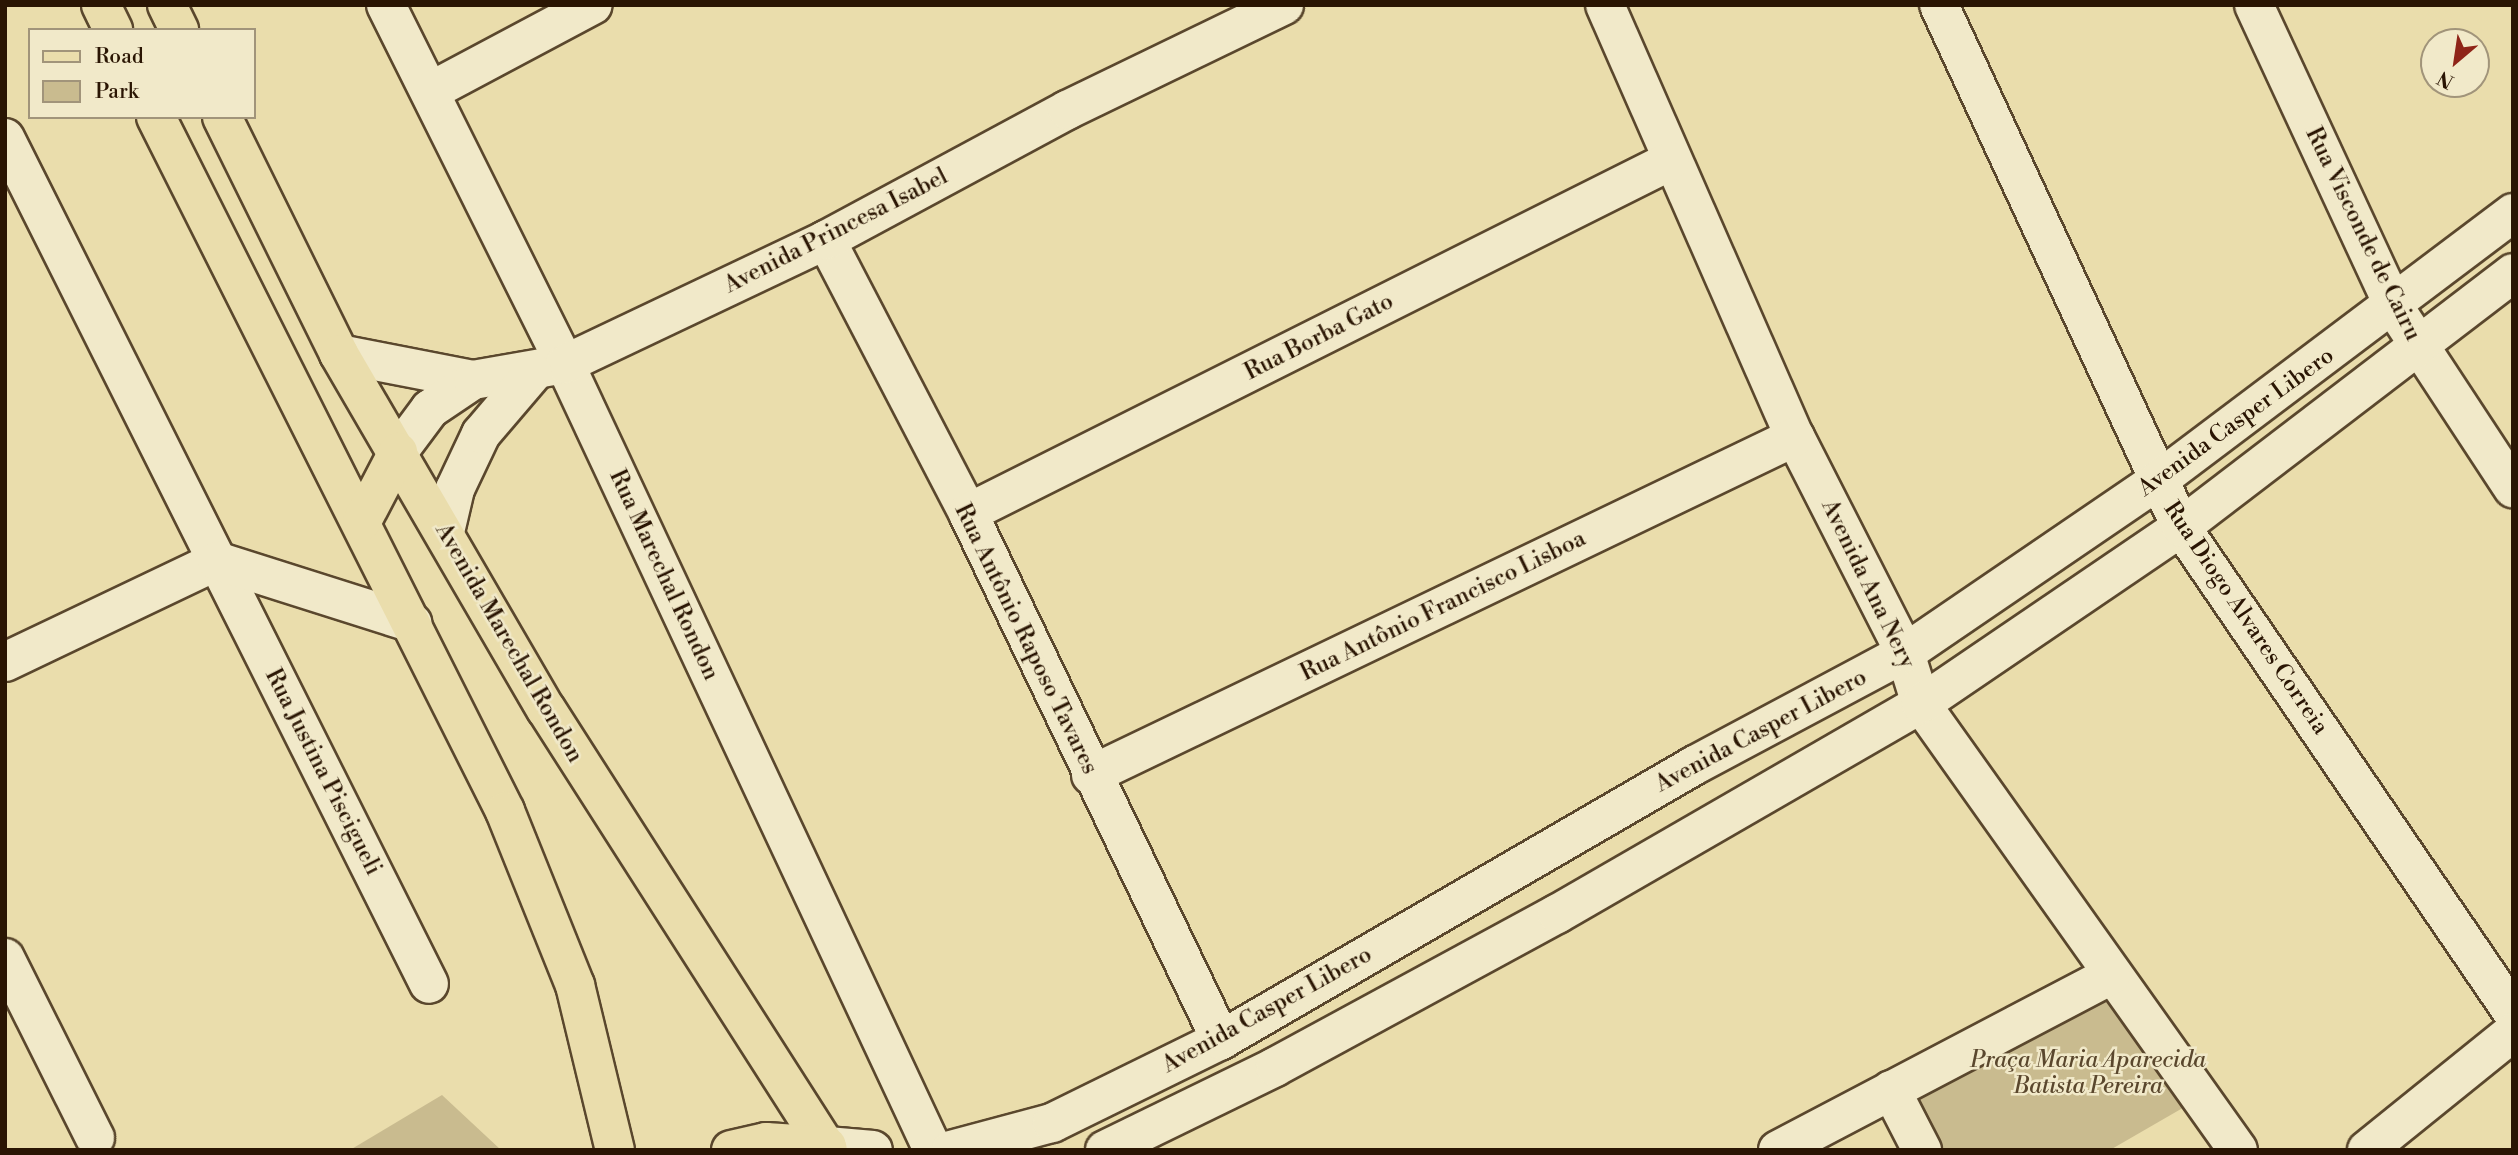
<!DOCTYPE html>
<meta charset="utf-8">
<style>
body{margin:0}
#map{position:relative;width:2518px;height:1155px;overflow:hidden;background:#eaddac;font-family:"Libre Bodoni",serif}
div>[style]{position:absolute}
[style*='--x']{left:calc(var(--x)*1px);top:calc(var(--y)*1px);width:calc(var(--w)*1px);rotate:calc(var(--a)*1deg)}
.green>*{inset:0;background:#c9bb8f}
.roads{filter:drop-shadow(2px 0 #5a472d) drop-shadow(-2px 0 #5a472d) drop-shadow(0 2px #5a472d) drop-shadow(0 -2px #5a472d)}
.minor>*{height:38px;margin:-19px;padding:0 19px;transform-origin:19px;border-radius:19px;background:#f1e9c9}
.major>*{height:38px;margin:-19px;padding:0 19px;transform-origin:19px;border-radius:19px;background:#eaddac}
span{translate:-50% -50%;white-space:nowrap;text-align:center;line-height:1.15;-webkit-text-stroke:5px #f1e9c9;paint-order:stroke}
.street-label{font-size:23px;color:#2a1503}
.park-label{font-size:23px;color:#5a472d;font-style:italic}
.frame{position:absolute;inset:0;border:7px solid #2a1503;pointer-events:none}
.legend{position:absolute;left:28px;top:28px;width:228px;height:91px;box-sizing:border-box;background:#f1e9c9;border:2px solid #a1947a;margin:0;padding:9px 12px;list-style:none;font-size:21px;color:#2a1503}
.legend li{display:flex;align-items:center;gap:14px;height:35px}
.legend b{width:35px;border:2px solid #a1947a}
.north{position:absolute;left:2420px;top:28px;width:70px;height:70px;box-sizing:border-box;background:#f1e9c9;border:2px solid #a1947a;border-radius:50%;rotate:209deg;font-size:19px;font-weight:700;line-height:28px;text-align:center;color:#2a1503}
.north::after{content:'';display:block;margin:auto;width:24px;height:32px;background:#8f2418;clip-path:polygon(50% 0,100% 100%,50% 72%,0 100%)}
</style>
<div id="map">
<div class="green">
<i style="clip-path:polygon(2111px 975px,2200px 1098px,2110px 1150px,1922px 1150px,1891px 1090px)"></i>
<i style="clip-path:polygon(442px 1095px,501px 1150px,350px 1150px)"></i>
</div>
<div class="roads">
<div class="minor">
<i style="--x:386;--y:5;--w:401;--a:63.5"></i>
<i style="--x:565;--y:364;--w:868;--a:64.91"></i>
<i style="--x:1605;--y:5;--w:472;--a:66.3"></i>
<i style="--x:1795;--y:437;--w:242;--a:63"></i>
<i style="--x:1905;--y:653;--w:53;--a:72.6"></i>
<i style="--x:1921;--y:704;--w:547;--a:54.6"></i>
<i style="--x:1939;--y:5;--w:575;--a:65.13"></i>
<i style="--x:2181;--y:527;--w:589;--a:55.66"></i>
<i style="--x:2254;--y:5;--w:333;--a:65.1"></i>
<i style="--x:2394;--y:307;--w:217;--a:56.7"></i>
<i style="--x:431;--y:91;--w:183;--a:-28"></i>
<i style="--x:5;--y:138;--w:946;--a:63.38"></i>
<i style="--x:826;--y:240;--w:308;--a:62.5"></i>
<i style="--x:968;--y:513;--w:585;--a:64.36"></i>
<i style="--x:339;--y:354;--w:136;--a:11"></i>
<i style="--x:398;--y:452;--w:54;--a:-53.3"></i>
<i style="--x:430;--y:409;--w:52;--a:-34"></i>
<i style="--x:473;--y:380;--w:93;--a:-9.9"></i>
<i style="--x:565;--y:364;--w:289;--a:-25.4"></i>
<i style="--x:826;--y:240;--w:274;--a:-28.3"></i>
<i style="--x:1067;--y:110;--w:241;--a:-25.8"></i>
<i style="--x:968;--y:513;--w:785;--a:-26.63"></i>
<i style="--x:445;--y:532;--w:44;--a:-76.9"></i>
<i style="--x:455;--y:489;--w:61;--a:-64.7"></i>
<i style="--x:481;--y:434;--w:80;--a:-49.6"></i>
<i style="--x:5;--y:662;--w:235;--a:-25.5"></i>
<i style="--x:217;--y:561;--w:205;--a:17.6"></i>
<i style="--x:1091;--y:775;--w:781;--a:-25.65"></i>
<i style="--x:5;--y:958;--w:201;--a:63.4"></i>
<i style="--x:1891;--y:1090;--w:68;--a:62.7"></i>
<i style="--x:827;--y:1146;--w:46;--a:5"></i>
<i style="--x:951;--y:1150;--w:105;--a:-15"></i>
<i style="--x:1052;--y:1123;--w:188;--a:-26.2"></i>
<i style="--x:1221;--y:1040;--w:548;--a:-30.12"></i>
<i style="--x:1695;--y:765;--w:238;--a:-28.1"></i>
<i style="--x:1905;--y:653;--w:304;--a:-34.3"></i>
<i style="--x:2156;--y:482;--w:447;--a:-37"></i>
<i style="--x:1105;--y:1150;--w:189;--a:-26"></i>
<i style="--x:1275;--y:1067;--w:321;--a:-28.5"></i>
<i style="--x:1557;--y:914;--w:420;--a:-30"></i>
<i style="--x:1921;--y:704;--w:315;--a:-34.2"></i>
<i style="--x:2181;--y:527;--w:418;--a:-37.4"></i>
<i style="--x:1778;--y:1150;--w:376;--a:-27.7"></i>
<i style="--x:2367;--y:1150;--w:188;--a:-38.9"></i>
</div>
<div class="major">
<i style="--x:101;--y:5;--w:28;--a:64"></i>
<i style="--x:167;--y:5;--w:28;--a:64"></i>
<i style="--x:156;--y:117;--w:777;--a:63.3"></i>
<i style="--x:505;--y:811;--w:188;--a:68.1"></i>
<i style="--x:575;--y:985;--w:170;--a:76.4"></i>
<i style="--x:222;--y:117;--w:264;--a:63.7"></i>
<i style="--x:339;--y:354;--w:411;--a:59.8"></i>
<i style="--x:546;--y:709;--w:523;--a:57.4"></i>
<i style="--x:362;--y:521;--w:78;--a:-62.4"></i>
<i style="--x:731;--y:1150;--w:36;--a:-13"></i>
<i style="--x:766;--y:1142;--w:61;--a:3.8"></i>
</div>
</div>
<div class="street-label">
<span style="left:836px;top:231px;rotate:-27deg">Avenida Princesa Isabel</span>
<span style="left:2363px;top:234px;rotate:64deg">Rua Visconde de Cairu</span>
<span style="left:1319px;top:337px;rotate:-27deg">Rua Borba Gato</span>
<span style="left:2236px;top:422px;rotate:-36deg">Avenida Casper Libero</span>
<span style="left:664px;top:575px;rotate:65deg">Rua Marechal Rondon</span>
<span style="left:1868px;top:584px;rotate:64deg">Avenida Ana Nery</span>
<span style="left:1443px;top:606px;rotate:-26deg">Rua Antônio Francisco Lisboa</span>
<span style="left:2246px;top:618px;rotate:56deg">Rua Diogo Alvares Correia</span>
<span style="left:1026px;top:639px;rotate:64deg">Rua Antônio Raposo Tavares</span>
<span style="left:509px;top:643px;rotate:60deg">Avenida Marechal Rondon</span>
<span style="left:1761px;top:731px;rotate:-28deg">Avenida Casper Libero</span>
<span style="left:323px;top:772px;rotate:63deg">Rua Justina Piscigueli</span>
<span style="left:1267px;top:1010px;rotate:-29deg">Avenida Casper Libero</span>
</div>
<div class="park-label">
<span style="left:2088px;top:1073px">Praça Maria Aparecida<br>Batista Pereira</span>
</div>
<div class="frame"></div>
<ul class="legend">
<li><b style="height:9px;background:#eaddac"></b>Road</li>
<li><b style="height:19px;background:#c9bb8f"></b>Park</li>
</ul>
<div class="north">N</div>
</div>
